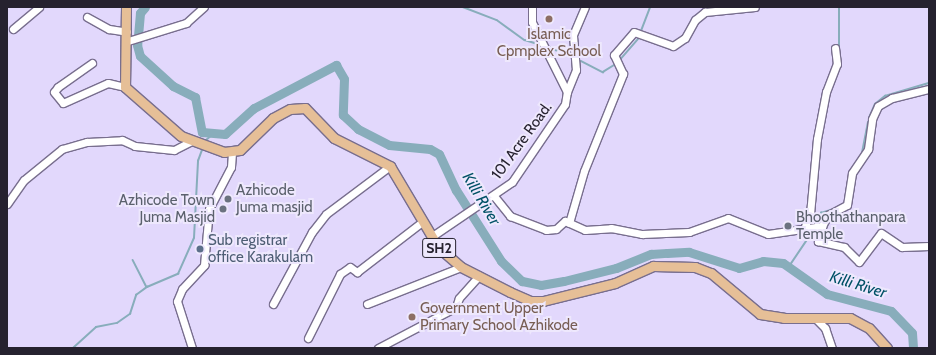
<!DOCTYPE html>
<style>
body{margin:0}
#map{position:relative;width:936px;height:355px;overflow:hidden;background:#e2d8fc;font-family:Cabin,sans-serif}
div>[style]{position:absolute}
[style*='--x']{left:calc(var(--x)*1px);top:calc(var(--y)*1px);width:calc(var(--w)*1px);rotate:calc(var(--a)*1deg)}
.stream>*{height:1.5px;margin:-0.75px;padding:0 0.75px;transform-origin:0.75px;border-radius:0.75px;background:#88adbb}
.river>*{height:9px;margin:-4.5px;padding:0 4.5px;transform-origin:4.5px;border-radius:4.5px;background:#88adbb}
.roads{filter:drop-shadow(1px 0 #786e8e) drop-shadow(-1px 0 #786e8e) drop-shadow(0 1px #786e8e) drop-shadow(0 -1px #786e8e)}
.minor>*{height:7px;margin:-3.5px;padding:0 3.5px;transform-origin:3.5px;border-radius:3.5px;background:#fff}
.major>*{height:9px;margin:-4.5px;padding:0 4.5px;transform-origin:4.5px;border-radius:4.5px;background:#e6bf97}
.dots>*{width:11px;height:11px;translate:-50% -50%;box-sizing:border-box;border:2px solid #eee8fd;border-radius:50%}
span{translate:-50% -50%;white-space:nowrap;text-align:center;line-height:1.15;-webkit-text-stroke:4px #eee8fd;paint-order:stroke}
.shield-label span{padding:1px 3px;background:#eee8fd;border:1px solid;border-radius:3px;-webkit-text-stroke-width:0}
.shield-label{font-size:14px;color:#26222f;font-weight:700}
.education-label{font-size:15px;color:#785e54}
.left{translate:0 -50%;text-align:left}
.street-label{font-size:15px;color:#26222f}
.worship-label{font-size:15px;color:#5b616d}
.right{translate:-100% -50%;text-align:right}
.service-label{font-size:15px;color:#4e5e75}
.water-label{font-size:16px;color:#005166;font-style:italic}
.frame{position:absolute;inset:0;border:8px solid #26222f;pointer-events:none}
</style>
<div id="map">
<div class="stream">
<i style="--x:463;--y:7;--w:36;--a:21"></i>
<i style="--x:497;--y:20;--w:34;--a:36"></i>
<i style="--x:525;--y:40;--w:14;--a:17"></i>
<i style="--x:641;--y:31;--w:26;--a:-69"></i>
<i style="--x:549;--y:47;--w:20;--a:24"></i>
<i style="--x:839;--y:50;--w:43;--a:-90"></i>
<i style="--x:581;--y:61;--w:25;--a:27"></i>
<i style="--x:603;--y:72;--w:15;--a:-32"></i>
<i style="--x:619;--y:61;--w:32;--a:-49"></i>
<i style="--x:869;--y:118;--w:15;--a:-67"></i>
<i style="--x:875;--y:104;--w:13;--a:-39"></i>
<i style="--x:885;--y:96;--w:46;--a:-16.5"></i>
<i style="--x:822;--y:129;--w:20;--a:-79"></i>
<i style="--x:205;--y:141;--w:11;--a:-41"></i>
<i style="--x:862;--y:153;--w:31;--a:-79"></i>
<i style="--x:813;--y:213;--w:12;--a:81"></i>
<i style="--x:817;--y:224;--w:12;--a:-70"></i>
<i style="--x:821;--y:213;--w:14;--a:-17"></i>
<i style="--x:133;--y:260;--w:30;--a:63"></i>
<i style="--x:147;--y:287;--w:34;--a:-23"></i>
<i style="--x:178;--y:274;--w:39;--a:-66"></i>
<i style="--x:194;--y:238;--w:77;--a:-87"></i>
<i style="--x:198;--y:161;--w:12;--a:-70"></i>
<i style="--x:788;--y:268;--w:45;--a:-56"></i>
<i style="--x:73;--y:348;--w:31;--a:-42"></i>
<i style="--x:96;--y:327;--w:21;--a:-11"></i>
<i style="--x:117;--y:323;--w:16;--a:-35"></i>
<i style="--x:130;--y:314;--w:20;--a:-72"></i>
<i style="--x:136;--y:295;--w:14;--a:-36"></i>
</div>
<div class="river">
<i style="--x:145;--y:7;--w:8;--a:130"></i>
<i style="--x:140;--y:13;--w:32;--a:95"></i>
<i style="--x:137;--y:45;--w:11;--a:75"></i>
<i style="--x:140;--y:56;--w:45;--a:42.3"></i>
<i style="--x:173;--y:86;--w:25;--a:27"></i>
<i style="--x:195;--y:97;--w:36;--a:79"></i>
<i style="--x:202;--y:132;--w:23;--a:5"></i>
<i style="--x:225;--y:134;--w:39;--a:-42"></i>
<i style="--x:254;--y:108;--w:93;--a:-27.7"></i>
<i style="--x:336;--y:65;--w:16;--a:60"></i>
<i style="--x:344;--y:79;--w:36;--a:92"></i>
<i style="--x:343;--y:115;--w:21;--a:43"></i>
<i style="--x:358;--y:129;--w:35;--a:27"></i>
<i style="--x:389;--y:145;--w:41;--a:5.6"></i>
<i style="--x:430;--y:149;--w:10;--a:29"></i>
<i style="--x:439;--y:154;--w:40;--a:65"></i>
<i style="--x:456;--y:190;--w:84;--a:57.6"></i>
<i style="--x:501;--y:261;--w:29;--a:44"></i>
<i style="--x:522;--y:281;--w:19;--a:12"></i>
<i style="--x:541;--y:285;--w:23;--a:-10"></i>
<i style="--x:564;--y:281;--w:54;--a:-14"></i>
<i style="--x:616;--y:268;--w:38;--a:-22"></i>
<i style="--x:651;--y:254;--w:16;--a:-4"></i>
<i style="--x:667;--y:253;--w:22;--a:-3"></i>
<i style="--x:689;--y:252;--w:52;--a:17.7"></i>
<i style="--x:739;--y:268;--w:25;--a:-16"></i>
<i style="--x:763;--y:261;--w:20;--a:6"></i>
<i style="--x:783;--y:263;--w:54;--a:35.2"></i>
<i style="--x:827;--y:294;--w:66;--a:14.9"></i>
<i style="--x:891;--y:311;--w:30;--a:46"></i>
<i style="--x:912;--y:333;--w:15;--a:86"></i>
</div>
<div class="roads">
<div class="minor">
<i style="--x:87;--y:17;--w:25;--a:29"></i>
<i style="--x:109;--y:29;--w:18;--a:9"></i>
<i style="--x:13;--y:29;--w:34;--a:-40"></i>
<i style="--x:128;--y:41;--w:61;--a:-17.2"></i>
<i style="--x:186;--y:23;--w:24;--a:-42"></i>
<i style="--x:92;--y:63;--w:42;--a:144.8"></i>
<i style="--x:58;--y:87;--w:6;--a:129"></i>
<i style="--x:54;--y:92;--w:14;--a:51"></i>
<i style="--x:63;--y:103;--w:49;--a:-24"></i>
<i style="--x:108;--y:83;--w:17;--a:13"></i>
<i style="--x:567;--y:92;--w:24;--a:-68"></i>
<i style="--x:576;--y:70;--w:35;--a:-95"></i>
<i style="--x:573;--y:35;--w:30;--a:-67"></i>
<i style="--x:494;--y:196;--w:26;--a:51"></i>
<i style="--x:510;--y:216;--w:39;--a:21"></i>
<i style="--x:546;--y:230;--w:10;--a:-6"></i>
<i style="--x:556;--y:229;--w:12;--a:-42"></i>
<i style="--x:565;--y:221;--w:22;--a:24"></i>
<i style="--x:585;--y:230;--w:26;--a:-4"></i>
<i style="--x:611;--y:228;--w:32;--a:11"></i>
<i style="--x:642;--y:234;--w:47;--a:-2.4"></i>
<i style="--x:689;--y:232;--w:41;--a:-19.7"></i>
<i style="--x:728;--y:218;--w:43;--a:21.8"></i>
<i style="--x:768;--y:234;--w:55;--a:-8.4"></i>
<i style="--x:822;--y:226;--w:13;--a:-61"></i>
<i style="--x:828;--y:215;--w:21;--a:-28"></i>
<i style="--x:847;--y:205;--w:32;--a:-81"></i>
<i style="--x:852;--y:173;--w:29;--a:-56"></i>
<i style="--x:868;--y:149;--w:30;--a:-82"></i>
<i style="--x:872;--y:119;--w:14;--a:-65"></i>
<i style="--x:878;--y:106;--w:16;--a:-30"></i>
<i style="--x:892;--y:98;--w:38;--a:-14"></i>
<i style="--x:7;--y:204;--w:29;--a:-55"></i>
<i style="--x:24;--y:180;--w:49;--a:-39.2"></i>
<i style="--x:62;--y:149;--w:26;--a:-16"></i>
<i style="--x:87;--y:142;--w:35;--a:-3"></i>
<i style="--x:122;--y:140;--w:14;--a:25"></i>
<i style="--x:135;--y:146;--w:39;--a:6"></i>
<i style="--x:174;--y:150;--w:20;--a:-27"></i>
<i style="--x:569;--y:223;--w:54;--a:-73.9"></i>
<i style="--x:584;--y:171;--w:105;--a:-68.1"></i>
<i style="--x:623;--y:74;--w:21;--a:-115"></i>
<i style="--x:614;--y:55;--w:30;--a:-49"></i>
<i style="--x:634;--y:32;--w:41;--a:19.7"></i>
<i style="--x:673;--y:46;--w:14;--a:-34"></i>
<i style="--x:685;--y:38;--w:21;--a:-61"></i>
<i style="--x:695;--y:20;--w:13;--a:-39"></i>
<i style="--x:705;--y:12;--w:50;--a:-5.7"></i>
<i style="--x:805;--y:226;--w:13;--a:-67"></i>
<i style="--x:810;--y:214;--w:75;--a:-84.7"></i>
<i style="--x:817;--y:139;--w:48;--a:-79.2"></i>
<i style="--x:826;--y:92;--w:30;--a:-69"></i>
<i style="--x:837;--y:64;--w:16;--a:-97"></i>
<i style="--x:822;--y:226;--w:16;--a:105"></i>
<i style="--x:818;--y:241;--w:27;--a:13"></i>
<i style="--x:844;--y:247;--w:21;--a:45"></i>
<i style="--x:859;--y:262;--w:36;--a:-53"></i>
<i style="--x:881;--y:233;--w:25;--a:34"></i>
<i style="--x:902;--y:247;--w:27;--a:-2"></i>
<i style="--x:431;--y:237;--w:98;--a:-34.2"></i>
<i style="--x:512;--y:182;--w:94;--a:-55.8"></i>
<i style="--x:565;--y:104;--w:12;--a:-81"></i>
<i style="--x:567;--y:92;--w:78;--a:-116.6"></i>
<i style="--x:532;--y:22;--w:15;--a:-90"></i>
<i style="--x:273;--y:304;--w:82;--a:-61.6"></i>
<i style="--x:312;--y:232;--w:23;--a:-52"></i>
<i style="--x:326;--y:214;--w:80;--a:-36.9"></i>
<i style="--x:367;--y:304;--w:101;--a:-21.5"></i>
<i style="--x:816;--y:319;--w:13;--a:45"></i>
<i style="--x:825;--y:328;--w:21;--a:71"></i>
<i style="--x:308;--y:338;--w:72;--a:-63.4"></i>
<i style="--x:340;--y:274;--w:12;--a:-35"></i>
<i style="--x:350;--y:267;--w:9;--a:36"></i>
<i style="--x:357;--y:272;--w:82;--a:-37.6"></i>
<i style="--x:192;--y:348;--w:49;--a:-107.7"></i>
<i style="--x:177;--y:301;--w:13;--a:-67"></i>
<i style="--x:182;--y:289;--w:33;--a:-47"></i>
<i style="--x:204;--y:265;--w:56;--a:-84.9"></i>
<i style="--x:209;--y:209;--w:47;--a:-62.4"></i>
<i style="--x:231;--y:167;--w:16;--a:-86"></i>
<i style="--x:378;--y:348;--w:88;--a:-27.7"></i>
<i style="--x:456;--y:307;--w:9;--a:-72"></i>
<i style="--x:459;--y:298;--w:30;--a:-48"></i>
</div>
<div class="major">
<i style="--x:126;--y:7;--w:80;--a:90.7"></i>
<i style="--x:125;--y:87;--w:74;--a:41.2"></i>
<i style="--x:181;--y:136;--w:46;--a:20.4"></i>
<i style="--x:224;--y:152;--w:16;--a:-7"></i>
<i style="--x:240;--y:150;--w:46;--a:-44.1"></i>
<i style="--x:273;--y:118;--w:19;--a:-28"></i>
<i style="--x:290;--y:109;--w:15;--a:-4"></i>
<i style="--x:305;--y:108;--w:42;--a:46"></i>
<i style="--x:334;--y:138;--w:63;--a:26.6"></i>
<i style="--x:390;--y:166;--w:94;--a:59.3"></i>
<i style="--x:438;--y:247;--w:30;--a:41"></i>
<i style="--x:461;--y:267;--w:55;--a:27"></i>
<i style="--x:510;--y:292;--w:22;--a:24"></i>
<i style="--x:530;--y:301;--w:13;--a:0"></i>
<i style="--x:543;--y:301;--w:74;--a:-14"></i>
<i style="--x:615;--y:283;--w:42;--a:-24.1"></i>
<i style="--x:653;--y:266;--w:42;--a:1.4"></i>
<i style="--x:695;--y:267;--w:17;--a:21"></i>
<i style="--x:711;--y:273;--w:64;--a:39.9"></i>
<i style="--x:760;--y:314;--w:24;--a:9"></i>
<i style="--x:784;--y:318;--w:66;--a:0"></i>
<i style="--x:850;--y:318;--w:21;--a:28"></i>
<i style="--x:869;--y:328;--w:27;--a:48"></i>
</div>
</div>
<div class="dots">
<i style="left:549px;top:19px;background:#8d6e63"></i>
<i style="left:228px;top:199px;background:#6b7280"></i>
<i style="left:223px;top:209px;background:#6b7280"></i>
<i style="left:788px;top:226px;background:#6b7280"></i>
<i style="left:200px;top:249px;background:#5c6f8a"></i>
<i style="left:412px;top:317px;background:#8d6e63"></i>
</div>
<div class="shield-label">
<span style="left:439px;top:248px">SH2</span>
</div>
<div class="education-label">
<span style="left:549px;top:43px">Islamic<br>Cpmplex School</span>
<span class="left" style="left:420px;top:317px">Government Upper<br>Primary School Azhikode</span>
</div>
<div class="street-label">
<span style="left:522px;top:141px;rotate:-54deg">101 Acre Road.</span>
</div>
<div class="worship-label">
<span class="left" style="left:236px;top:199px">Azhicode<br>Juma masjid</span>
<span class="right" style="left:215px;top:209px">Azhicode Town<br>Juma Masjid</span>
<span class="left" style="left:796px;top:226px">Bhoothathanpara<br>Temple</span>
</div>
<div class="service-label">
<span class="left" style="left:208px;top:249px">Sub registrar<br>office Karakulam</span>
</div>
<div class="water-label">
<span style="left:481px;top:199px;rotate:59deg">Killi River</span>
<span style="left:858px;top:285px;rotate:17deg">Killi River</span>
</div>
<div class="frame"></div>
</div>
